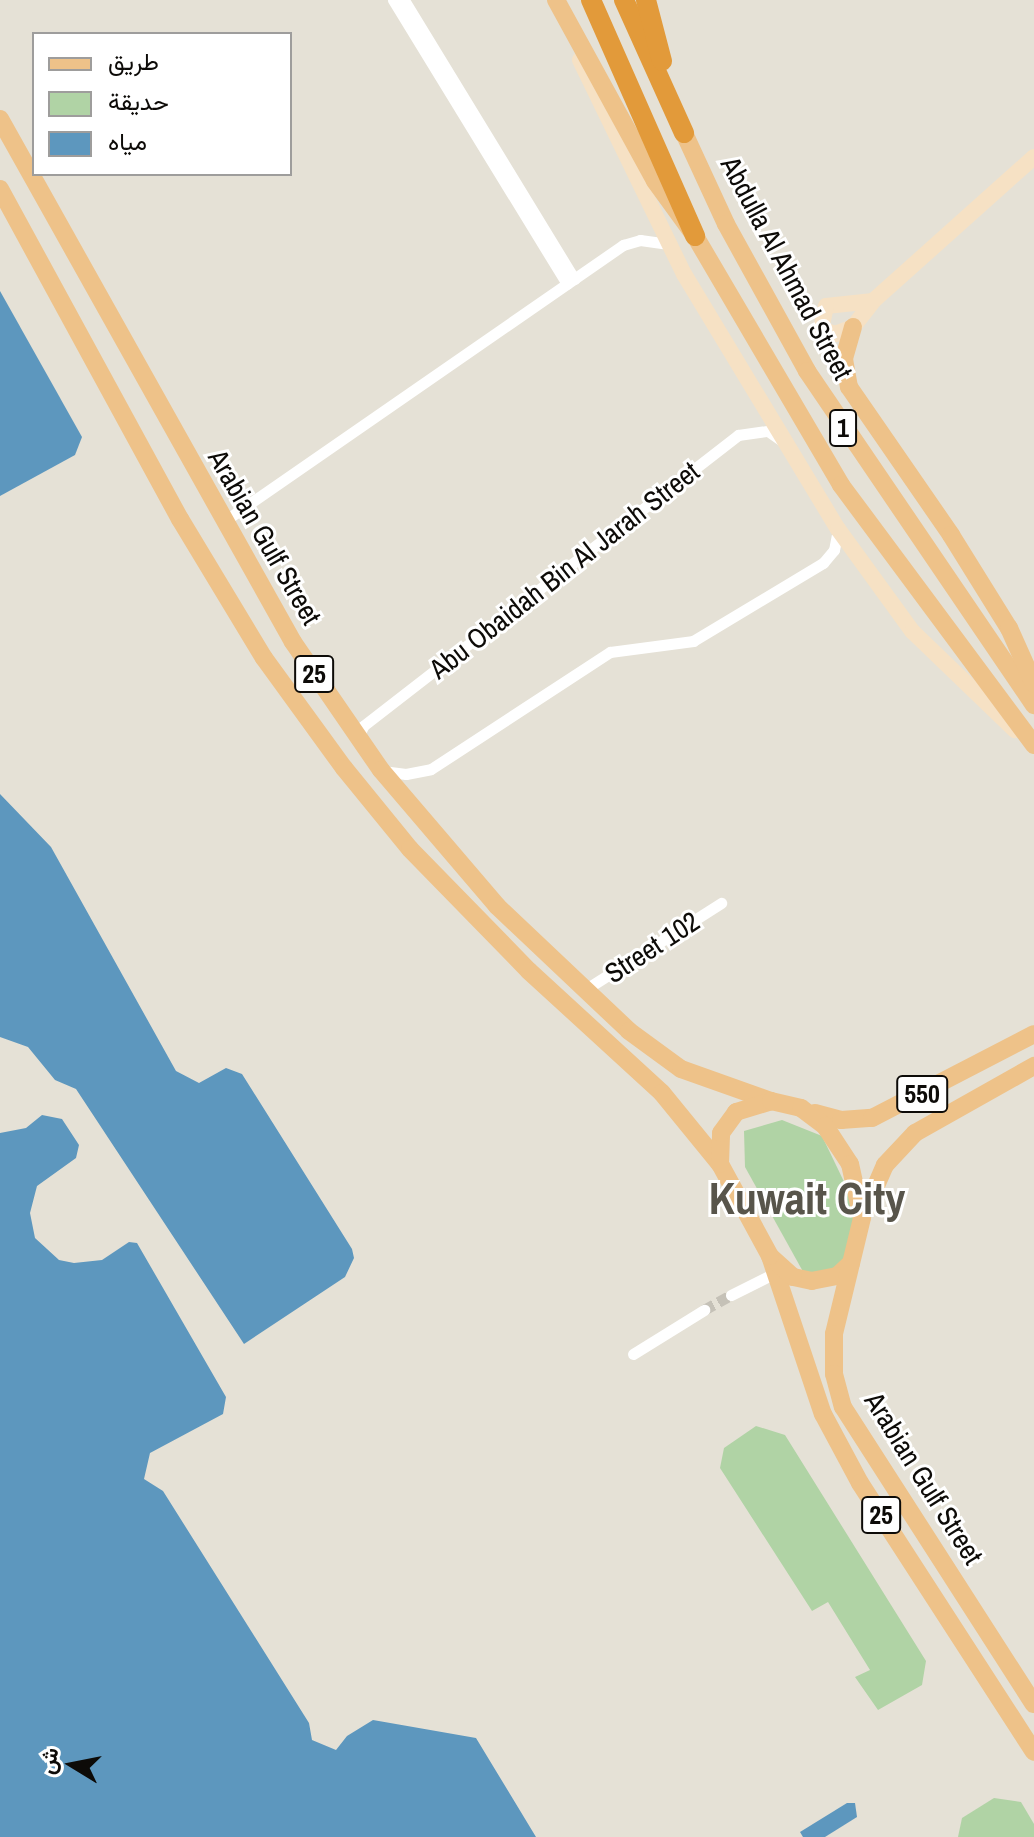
<!DOCTYPE html>
<meta charset="utf-8">
<style>
body{margin:0}
#map{position:relative;width:1034px;height:1837px;overflow:hidden;background:#e5e1d6;font-family:"Archivo Narrow",Vazirmatn,sans-serif}
div>[style]{position:absolute}
[style*='--x']{left:calc(var(--x)*1px);top:calc(var(--y)*1px);width:calc(var(--w)*1px);rotate:calc(var(--a)*1deg)}
.green>*{inset:0;background:#b0d3a5}
.water>*{inset:0;background:#5d97be}
.street-tunnel>*{height:11px;margin-top:-5.5px;transform-origin:0;background:repeating-linear-gradient(90deg,#c5c1b7 0 11px,transparent 0 16.5px)}
.street>*{height:11px;margin:-5.5px;padding:0 5.5px;transform-origin:5.5px;border-radius:5.5px;background:#fff}
.secondary>*{height:16px;margin:-8px;padding:0 8px;transform-origin:8px;border-radius:8px;background:#f6e1c4}
.primary>*{height:18px;margin:-9px;padding:0 9px;transform-origin:9px;border-radius:9px;background:#eec289}
.highway>*{height:20px;margin:-10px;padding:0 10px;transform-origin:10px;border-radius:10px;background:#e29a3a}
span{translate:-50% -50%;white-space:nowrap;text-align:center;line-height:1.15;-webkit-text-stroke:6px #fff;paint-order:stroke}
.shield-label span{padding:2px 6px;background:#fff;border:2px solid;border-radius:6px;-webkit-text-stroke-width:0}
.shield-label{font-size:26px;color:#0d0b08;font-weight:700}
.street-label{font-size:28px;color:#0d0b08}
.town-label{font-size:44px;color:#58554b;font-weight:700}
.legend{position:absolute;left:32px;top:32px;width:260px;height:144px;box-sizing:border-box;background:#fff;border:2px solid #9e9d9c;margin:0;padding:10px 14px;list-style:none;font-size:24px;color:#0d0b08}
.legend li{display:flex;align-items:center;gap:16px;height:40px}
.legend b{width:40px;border:2px solid #9e9d9c}
.north{position:absolute;left:32px;top:1725px;width:80px;height:80px;-webkit-text-stroke:6px #fff;paint-order:stroke;rotate:280deg;font-size:22px;font-weight:700;line-height:32px;text-align:center;color:#0d0b08}
.north::after{content:'';display:block;margin:auto;width:28px;height:36px;background:#0d0b08;clip-path:polygon(50% 0,100% 100%,50% 72%,0 100%)}
</style>
<div id="map">
<div class="green">
<i style="clip-path:polygon(782px 1120px,822px 1136px,861px 1217px,850px 1261px,828px 1276px,806px 1277px,745px 1167px,744px 1131px)"></i>
<i style="clip-path:polygon(756px 1426px,785px 1435px,926px 1661px,922px 1685px,878px 1710px,855px 1677px,870px 1670px,828px 1602px,812px 1611px,720px 1468px,724px 1448px)"></i>
<i style="clip-path:polygon(994px 1798px,1021px 1802px,1034px 1824px,1034px 1837px,958px 1837px,962px 1818px)"></i>
</div>
<div class="water">
<i style="clip-path:polygon(0 291px,82px 437px,75px 455px,0 496px)"></i>
<i style="clip-path:polygon(0 794px,51px 847px,176px 1071px,199px 1083px,226px 1068px,242px 1074px,352px 1249px,354px 1258px,345px 1277px,244px 1344px,76px 1089px,55px 1080px,28px 1047px,0 1037px)"></i>
<i style="clip-path:polygon(42px 1115px,62px 1119px,79px 1145px,76px 1158px,37px 1186px,30px 1213px,35px 1238px,59px 1260px,74px 1263px,102px 1260px,129px 1242px,137px 1243px,226px 1397px,223px 1414px,150px 1453px,144px 1479px,163px 1491px,309px 1723px,312px 1740px,336px 1750px,347px 1736px,373px 1720px,476px 1738px,536px 1837px,0 1837px,0 1133px,26px 1128px)"></i>
<i style="clip-path:polygon(847px 1803px,855px 1803px,857px 1817px,825px 1837px,803px 1837px,800px 1832px)"></i>
</div>
<div class="street-tunnel">
<i style="--x:704;--y:1310;--w:31;--a:-29"></i>
</div>
<div class="street">
<i style="--x:393;--y:0;--w:333;--a:58.5"></i>
<i style="--x:404;--y:0;--w:327;--a:58.6"></i>
<i style="--x:223;--y:522;--w:487;--a:-34.7"></i>
<i style="--x:623;--y:245;--w:18;--a:-16"></i>
<i style="--x:640;--y:240;--w:29;--a:8"></i>
<i style="--x:358;--y:738;--w:13;--a:-67"></i>
<i style="--x:363;--y:726;--w:475;--a:-37.8"></i>
<i style="--x:738;--y:435;--w:30;--a:-8"></i>
<i style="--x:768;--y:431;--w:16;--a:35"></i>
<i style="--x:382;--y:771;--w:24;--a:7"></i>
<i style="--x:406;--y:774;--w:25;--a:-11"></i>
<i style="--x:431;--y:769;--w:214;--a:-33.2"></i>
<i style="--x:610;--y:652;--w:84;--a:-7.5"></i>
<i style="--x:693;--y:641;--w:152;--a:-31"></i>
<i style="--x:823;--y:563;--w:17;--a:-50"></i>
<i style="--x:834;--y:550;--w:21;--a:-79"></i>
<i style="--x:583;--y:991;--w:164;--a:-32.5"></i>
<i style="--x:731;--y:1295;--w:49;--a:-26.6"></i>
<i style="--x:633;--y:1354;--w:84;--a:-31.8"></i>
</div>
<div class="secondary">
<i style="--x:580;--y:60;--w:238;--a:64.1"></i>
<i style="--x:684;--y:274;--w:298;--a:58.9"></i>
<i style="--x:838;--y:529;--w:126;--a:54"></i>
<i style="--x:912;--y:631;--w:143;--a:43.9"></i>
<i style="--x:873;--y:301;--w:47;--a:173.9"></i>
<i style="--x:826;--y:306;--w:24;--a:102"></i>
<i style="--x:821;--y:329;--w:15;--a:20"></i>
<i style="--x:835;--y:334;--w:19;--a:-21"></i>
<i style="--x:853;--y:327;--w:33;--a:-52"></i>
<i style="--x:873;--y:301;--w:216;--a:-41.8"></i>
</div>
<div class="primary">
<i style="--x:556;--y:0;--w:206;--a:61.3"></i>
<i style="--x:655;--y:181;--w:68;--a:54"></i>
<i style="--x:695;--y:236;--w:289;--a:59.6"></i>
<i style="--x:841;--y:485;--w:324;--a:53.4"></i>
<i style="--x:0;--y:119;--w:599;--a:60.74"></i>
<i style="--x:293;--y:642;--w:155;--a:55.5"></i>
<i style="--x:381;--y:770;--w:179;--a:49.5"></i>
<i style="--x:497;--y:906;--w:182;--a:43.4"></i>
<i style="--x:629;--y:1031;--w:64;--a:36.2"></i>
<i style="--x:681;--y:1069;--w:96;--a:19.6"></i>
<i style="--x:684;--y:133;--w:100;--a:65.2"></i>
<i style="--x:726;--y:224;--w:168;--a:61.1"></i>
<i style="--x:807;--y:371;--w:404;--a:55.8"></i>
<i style="--x:0;--y:189;--w:376;--a:61.4"></i>
<i style="--x:180;--y:519;--w:162;--a:58.9"></i>
<i style="--x:264;--y:658;--w:136;--a:54"></i>
<i style="--x:344;--y:768;--w:104;--a:50.8"></i>
<i style="--x:410;--y:849;--w:170;--a:45.7"></i>
<i style="--x:529;--y:971;--w:180;--a:42.5"></i>
<i style="--x:662;--y:1093;--w:92;--a:50.8"></i>
<i style="--x:853;--y:327;--w:33;--a:106"></i>
<i style="--x:844;--y:359;--w:28;--a:80"></i>
<i style="--x:849;--y:387;--w:180;--a:55.4"></i>
<i style="--x:951;--y:535;--w:110;--a:58.1"></i>
<i style="--x:1009;--y:628;--w:61;--a:65.9"></i>
<i style="--x:815;--y:1113;--w:27;--a:15"></i>
<i style="--x:841;--y:1120;--w:31;--a:-4"></i>
<i style="--x:872;--y:1118;--w:182;--a:-27.4"></i>
<i style="--x:865;--y:1211;--w:50;--a:-66.5"></i>
<i style="--x:885;--y:1165;--w:44;--a:-46.8"></i>
<i style="--x:915;--y:1133;--w:137;--a:-29.4"></i>
<i style="--x:771;--y:1259;--w:163;--a:71.5"></i>
<i style="--x:823;--y:1414;--w:78;--a:61.8"></i>
<i style="--x:860;--y:1483;--w:320;--a:57.1"></i>
<i style="--x:851;--y:1263;--w:19;--a:137"></i>
<i style="--x:837;--y:1276;--w:25;--a:169"></i>
<i style="--x:812;--y:1281;--w:19;--a:-168"></i>
<i style="--x:793;--y:1277;--w:31;--a:-138"></i>
<i style="--x:770;--y:1256;--w:105;--a:-118.5"></i>
<i style="--x:720;--y:1164;--w:31;--a:-88"></i>
<i style="--x:721;--y:1133;--w:26;--a:-54"></i>
<i style="--x:736;--y:1112;--w:37;--a:-17"></i>
<i style="--x:771;--y:1101;--w:31;--a:13"></i>
<i style="--x:801;--y:1108;--w:30;--a:37"></i>
<i style="--x:825;--y:1126;--w:45;--a:56.7"></i>
<i style="--x:850;--y:1164;--w:55;--a:77.5"></i>
<i style="--x:862;--y:1218;--w:119;--a:103.6"></i>
<i style="--x:834;--y:1334;--w:40;--a:90"></i>
<i style="--x:834;--y:1374;--w:34;--a:75"></i>
<i style="--x:843;--y:1407;--w:353;--a:57.3"></i>
</div>
<div class="highway">
<i style="--x:591;--y:0;--w:258;--a:66.2"></i>
<i style="--x:624;--y:0;--w:146;--a:65.7"></i>
<i style="--x:646;--y:0;--w:63;--a:75.3"></i>
</div>
<div class="shield-label">
<span style="left:843px;top:428px">1</span>
<span style="left:314px;top:674px">25</span>
<span style="left:922px;top:1094px">550</span>
<span style="left:881px;top:1515px">25</span>
</div>
<div class="street-label">
<span style="left:787px;top:268px;rotate:62deg">Abdulla Al Ahmad Street</span>
<span style="left:265px;top:537px;rotate:60deg">Arabian Gulf Street</span>
<span style="left:564px;top:570px;rotate:-38deg">Abu Obaidah Bin Al Jarah Street</span>
<span style="left:652px;top:947px;rotate:-33deg">Street 102</span>
<span style="left:924px;top:1478px;rotate:58deg">Arabian Gulf Street</span>
</div>
<div class="town-label">
<span style="left:807px;top:1198px">Kuwait City</span>
</div>
<ul class="legend">
<li><b style="height:10px;background:#eec289"></b>طريق</li>
<li><b style="height:22px;background:#b0d3a5"></b>حديقة</li>
<li><b style="height:22px;background:#5d97be"></b>مياه</li>
</ul>
<div class="north">ش</div>
</div>
